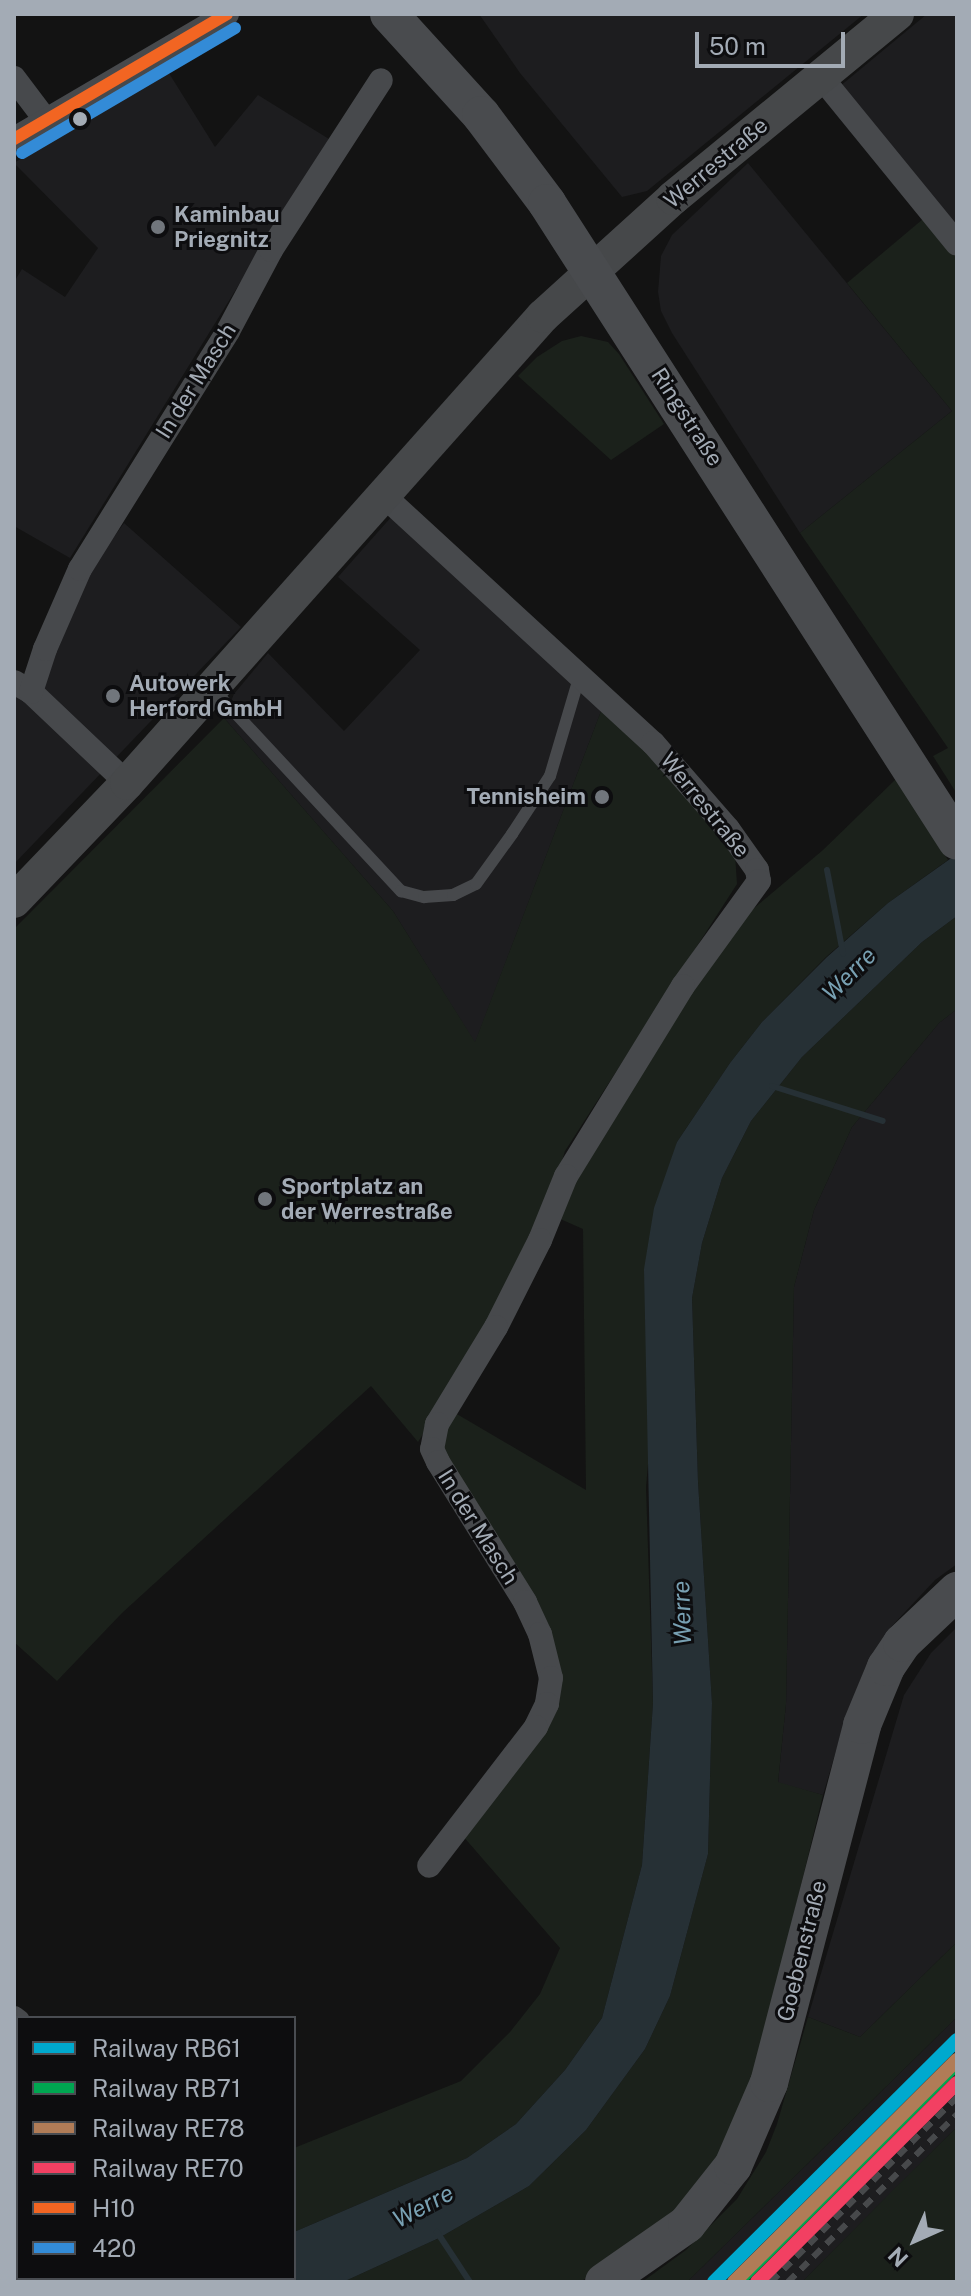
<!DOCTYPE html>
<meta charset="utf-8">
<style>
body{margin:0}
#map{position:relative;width:971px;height:2296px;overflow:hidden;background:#131313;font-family:"Public Sans",sans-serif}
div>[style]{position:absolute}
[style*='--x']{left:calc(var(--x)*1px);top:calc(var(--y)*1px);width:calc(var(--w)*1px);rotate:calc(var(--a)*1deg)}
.built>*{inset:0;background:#1d1d1f}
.green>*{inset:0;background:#1b211b}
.water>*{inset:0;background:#263035}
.stream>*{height:6px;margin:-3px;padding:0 3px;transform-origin:3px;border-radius:3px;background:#263035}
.lane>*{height:12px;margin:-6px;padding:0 6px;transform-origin:6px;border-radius:6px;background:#47494c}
.street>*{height:24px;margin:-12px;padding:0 12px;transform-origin:12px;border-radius:12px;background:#47494c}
.secondary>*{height:34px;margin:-17px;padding:0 17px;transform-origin:17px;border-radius:17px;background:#46484a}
.primary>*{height:38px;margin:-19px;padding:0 19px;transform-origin:19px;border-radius:19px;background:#494b4e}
.rail>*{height:6px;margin-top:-3px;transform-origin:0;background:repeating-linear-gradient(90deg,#47494b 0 10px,transparent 0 18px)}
.bus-1>*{height:12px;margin:-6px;padding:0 6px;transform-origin:6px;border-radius:6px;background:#f26522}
.bus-2>*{height:12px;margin:-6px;padding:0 6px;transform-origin:6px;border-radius:6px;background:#338bd7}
.rail-1>*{height:14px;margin:-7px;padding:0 7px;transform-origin:7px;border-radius:7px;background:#00a9ce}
.rail-2>*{height:14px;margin:-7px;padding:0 7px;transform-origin:7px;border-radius:7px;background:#00a651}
.rail-3>*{height:14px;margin:-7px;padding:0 7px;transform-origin:7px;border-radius:7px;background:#b07c57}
.rail-4>*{height:14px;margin:-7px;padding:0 7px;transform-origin:7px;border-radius:7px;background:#f24062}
.dots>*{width:22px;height:22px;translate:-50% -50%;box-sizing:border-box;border:4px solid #0d0d0f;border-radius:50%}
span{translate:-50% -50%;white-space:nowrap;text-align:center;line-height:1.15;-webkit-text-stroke:6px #0d0d0f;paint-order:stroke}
.street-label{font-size:22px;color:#a3abb5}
.poi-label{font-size:22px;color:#a3abb5;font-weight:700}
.left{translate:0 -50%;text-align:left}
.right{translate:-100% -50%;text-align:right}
.water-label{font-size:24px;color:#78a0b2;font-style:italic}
.frame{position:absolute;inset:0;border:16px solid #a3abb5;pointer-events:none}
.legend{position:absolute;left:16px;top:2016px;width:280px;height:264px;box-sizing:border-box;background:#0d0d0f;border:2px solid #494c51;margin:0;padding:10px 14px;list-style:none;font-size:24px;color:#a3abb5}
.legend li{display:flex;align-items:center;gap:16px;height:40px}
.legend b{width:40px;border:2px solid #494c51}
.north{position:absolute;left:875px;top:2200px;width:80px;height:80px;-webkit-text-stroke:6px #0d0d0f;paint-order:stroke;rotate:225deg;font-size:22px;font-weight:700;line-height:32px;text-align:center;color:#a3abb5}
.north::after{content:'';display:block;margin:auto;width:28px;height:36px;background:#a3abb5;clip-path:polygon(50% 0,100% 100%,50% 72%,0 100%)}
.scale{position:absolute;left:695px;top:32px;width:150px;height:36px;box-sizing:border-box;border:4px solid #a3abb5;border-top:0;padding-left:10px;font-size:24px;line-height:28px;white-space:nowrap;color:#a3abb5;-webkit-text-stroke:6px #0d0d0f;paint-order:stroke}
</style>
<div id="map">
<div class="built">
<i style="clip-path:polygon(479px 14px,864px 14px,647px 191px,622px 197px,520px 73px)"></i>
<i style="clip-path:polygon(927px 14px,957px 14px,957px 231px,839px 87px)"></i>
<i style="clip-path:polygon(167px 70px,215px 147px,258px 95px,329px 139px,70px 558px,14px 526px,14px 282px,22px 269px,65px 297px,98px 248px,14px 163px)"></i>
<i style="clip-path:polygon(748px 163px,952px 411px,800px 533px,672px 333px,661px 311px,658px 292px,661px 256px,672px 235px)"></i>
<i style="clip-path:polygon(393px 515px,603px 706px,475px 1043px,393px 911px,224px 718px,234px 694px,268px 653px,344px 731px,420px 650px,338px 577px)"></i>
<i style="clip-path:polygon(124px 523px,241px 627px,14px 864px,14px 693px,93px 566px)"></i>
<i style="clip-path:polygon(957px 1009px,957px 1564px,935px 1580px,891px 1627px,865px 1668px,845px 1720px,823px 1795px,778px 1783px,786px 1704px,794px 1287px,814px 1210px,852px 1127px,939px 1023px)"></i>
<i style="clip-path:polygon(957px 1627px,957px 1942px,860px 2037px,808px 2017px,904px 1695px,931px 1653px)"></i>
<i style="clip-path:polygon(957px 2017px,957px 2127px,802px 2282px,687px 2282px)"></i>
</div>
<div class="green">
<i style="clip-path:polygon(923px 219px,957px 231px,957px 794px,933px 756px,948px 748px,800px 533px,952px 411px,847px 283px)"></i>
<i style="clip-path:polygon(581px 336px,608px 342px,619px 354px,664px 424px,611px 460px,518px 376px,537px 357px,562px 341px)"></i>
<i style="clip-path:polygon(603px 706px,648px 751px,735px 854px,737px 884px,565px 1151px,545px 1217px,494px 1321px,418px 1442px,371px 1386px,122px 1613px,57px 1681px,14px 1642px,14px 929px,224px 718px,393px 911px,475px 1042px)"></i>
<i style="clip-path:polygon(896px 779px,948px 860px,888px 903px,826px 957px,762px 1022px,730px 1063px,677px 1142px,646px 1487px,653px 1703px,642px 1865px,602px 2018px,565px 2070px,516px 2124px,467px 2158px,294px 2232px,294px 2148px,461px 2081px,510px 2032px,540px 1994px,560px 1948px,462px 1835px,555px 1682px,442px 1457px,450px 1410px,586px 1490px,583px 1229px,558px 1218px,585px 1154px,739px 921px,823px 850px)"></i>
<i style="clip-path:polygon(957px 916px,957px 1009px,939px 1023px,852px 1127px,814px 1210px,794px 1287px,786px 1704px,778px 1782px,823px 1795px,755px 2073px,717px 2165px,652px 2236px,580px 2282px,343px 2282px,439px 2238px,529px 2186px,586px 2130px,645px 2049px,670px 1996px,708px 1854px,712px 1703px,698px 1482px,692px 1298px,702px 1243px,722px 1178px,751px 1121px,802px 1057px,922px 942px)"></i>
<i style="clip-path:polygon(957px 1942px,957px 2017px,687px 2282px,642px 2282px,686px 2250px,737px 2199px,766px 2152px,777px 2124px,808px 2017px,860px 2037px)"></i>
<i style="clip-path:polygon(957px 2127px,957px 2282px,802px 2282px,894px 2189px)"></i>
<i style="clip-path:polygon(18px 2261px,18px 2278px,184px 2278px,174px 2282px,14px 2282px,14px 2263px)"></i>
</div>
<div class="water">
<i style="clip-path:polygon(957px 854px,957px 916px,922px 942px,802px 1057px,751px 1121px,722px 1178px,702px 1243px,692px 1298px,698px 1482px,712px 1703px,708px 1854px,670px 1996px,645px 2049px,586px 2130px,529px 2186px,439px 2238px,343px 2282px,174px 2282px,184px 2278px,294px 2278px,294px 2232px,467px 2158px,516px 2124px,565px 2070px,602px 2018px,642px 1865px,653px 1703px,644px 1269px,654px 1208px,677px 1142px,730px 1063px,762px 1022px,827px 957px,888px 903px)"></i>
</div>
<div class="stream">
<i style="--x:827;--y:870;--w:85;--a:79.1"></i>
<i style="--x:772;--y:1086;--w:116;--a:17.5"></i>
<i style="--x:437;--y:2232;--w:60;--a:56.6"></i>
</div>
<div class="lane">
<i style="--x:214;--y:690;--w:275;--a:47.1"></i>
<i style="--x:401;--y:891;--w:24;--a:15"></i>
<i style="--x:424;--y:897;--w:29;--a:-4"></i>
<i style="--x:453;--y:895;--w:25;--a:-26"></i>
<i style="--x:476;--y:884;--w:62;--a:-54.2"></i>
<i style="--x:512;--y:834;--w:69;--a:-56.8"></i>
<i style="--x:550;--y:776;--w:105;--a:-73.5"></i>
</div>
<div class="street">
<i style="--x:821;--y:77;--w:215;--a:50.8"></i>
<i style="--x:14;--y:78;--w:51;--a:52.9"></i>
<i style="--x:14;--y:139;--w:247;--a:-30.4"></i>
<i style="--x:383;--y:495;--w:367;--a:42.6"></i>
<i style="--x:653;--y:743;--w:114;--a:48.9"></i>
<i style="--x:728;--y:829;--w:50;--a:54.7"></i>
<i style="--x:757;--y:870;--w:11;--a:80"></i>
<i style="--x:759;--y:881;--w:130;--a:125.9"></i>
<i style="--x:683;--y:986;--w:223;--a:121.6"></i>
<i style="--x:566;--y:1176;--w:69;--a:112.1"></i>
<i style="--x:540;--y:1240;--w:97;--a:116.8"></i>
<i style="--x:496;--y:1327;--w:114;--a:121.3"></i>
<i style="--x:437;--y:1424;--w:25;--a:101"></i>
<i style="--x:432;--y:1449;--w:14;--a:65"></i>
<i style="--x:438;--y:1462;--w:165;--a:58.1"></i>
<i style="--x:525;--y:1602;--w:35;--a:65"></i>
<i style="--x:540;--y:1634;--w:45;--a:76"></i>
<i style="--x:551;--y:1678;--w:26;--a:99"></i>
<i style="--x:547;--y:1704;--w:25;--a:116"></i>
<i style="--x:536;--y:1727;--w:175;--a:127.6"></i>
<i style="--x:14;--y:682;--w:20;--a:30"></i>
<i style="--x:31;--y:692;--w:132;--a:43.5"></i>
<i style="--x:31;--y:692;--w:45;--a:-72"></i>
<i style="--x:45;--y:649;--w:87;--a:-66.4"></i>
<i style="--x:80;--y:569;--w:280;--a:-58.1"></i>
<i style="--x:228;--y:331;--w:92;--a:-62"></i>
<i style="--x:271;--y:250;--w:202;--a:-57.1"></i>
<i style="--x:14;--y:2018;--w:5;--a:37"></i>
</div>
<div class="secondary">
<i style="--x:14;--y:901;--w:163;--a:-46.2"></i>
<i style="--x:127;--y:783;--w:625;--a:-48.31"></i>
<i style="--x:543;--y:316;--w:176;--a:-42.2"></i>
<i style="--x:673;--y:198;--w:290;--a:-39.4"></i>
</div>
<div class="primary">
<i style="--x:389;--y:14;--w:137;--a:47.7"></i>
<i style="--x:481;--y:115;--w:110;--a:53.1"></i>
<i style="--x:547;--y:203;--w:758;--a:57.27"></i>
<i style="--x:604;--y:2282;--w:101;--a:-34.9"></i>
<i style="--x:687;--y:2224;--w:74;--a:-51.6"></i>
<i style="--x:733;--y:2166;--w:90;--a:-66.6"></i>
<i style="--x:769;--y:2083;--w:370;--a:-75.4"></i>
<i style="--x:862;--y:1725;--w:63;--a:-67.5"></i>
<i style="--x:886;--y:1667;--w:29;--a:-56"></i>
<i style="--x:902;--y:1643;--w:76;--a:-43.4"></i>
</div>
<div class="rail">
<i style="--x:771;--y:2282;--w:262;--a:-44.8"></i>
<i style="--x:788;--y:2282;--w:238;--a:-44.8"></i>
</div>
<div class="bus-1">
<i style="--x:14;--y:139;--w:247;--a:-30.4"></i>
</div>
<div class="bus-2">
<i style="--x:22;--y:153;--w:247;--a:-30.4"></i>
</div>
<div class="rail-1">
<i style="--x:714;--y:2282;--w:343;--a:-44.9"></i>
</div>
<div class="rail-2">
<i style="--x:737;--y:2282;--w:310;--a:-44.9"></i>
</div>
<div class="rail-3">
<i style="--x:734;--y:2282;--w:315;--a:-44.9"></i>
</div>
<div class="rail-4">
<i style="--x:757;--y:2282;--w:282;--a:-44.9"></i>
</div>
<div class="dots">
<i style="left:80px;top:119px;background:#a3abb5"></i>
<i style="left:158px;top:227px;background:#71767c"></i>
<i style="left:113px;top:696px;background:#71767c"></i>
<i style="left:602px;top:797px;background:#71767c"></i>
<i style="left:265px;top:1199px;background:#71767c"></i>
</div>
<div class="street-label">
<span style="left:716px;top:163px;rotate:-40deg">Werrestraße</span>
<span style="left:196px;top:381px;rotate:-58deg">In der Masch</span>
<span style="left:687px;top:417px;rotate:57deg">Ringstraße</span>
<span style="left:705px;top:805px;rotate:51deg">Werrestraße</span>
<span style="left:478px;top:1527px;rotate:58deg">In der Masch</span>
<span style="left:802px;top:1951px;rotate:-76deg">Goebenstraße</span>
</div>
<div class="poi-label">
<span class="left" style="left:174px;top:227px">Kaminbau<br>Priegnitz</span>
<span class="left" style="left:129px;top:696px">Autowerk<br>Herford GmbH</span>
<span class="right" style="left:586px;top:797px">Tennisheim</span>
<span class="left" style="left:281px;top:1199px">Sportplatz an<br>der Werrestraße</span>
</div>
<div class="water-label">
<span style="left:849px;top:974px;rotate:-45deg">Werre</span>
<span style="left:682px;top:1613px;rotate:-92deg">Werre</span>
<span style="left:423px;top:2206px;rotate:-28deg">Werre</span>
</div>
<div class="frame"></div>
<ul class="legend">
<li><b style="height:10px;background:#00a9ce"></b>Railway RB61</li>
<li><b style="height:10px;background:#00a651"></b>Railway RB71</li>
<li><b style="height:10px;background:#b07c57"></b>Railway RE78</li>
<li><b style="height:10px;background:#f24062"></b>Railway RE70</li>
<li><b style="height:10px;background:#f26522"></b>H10</li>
<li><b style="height:10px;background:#338bd7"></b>420</li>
</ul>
<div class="north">N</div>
<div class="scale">50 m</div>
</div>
